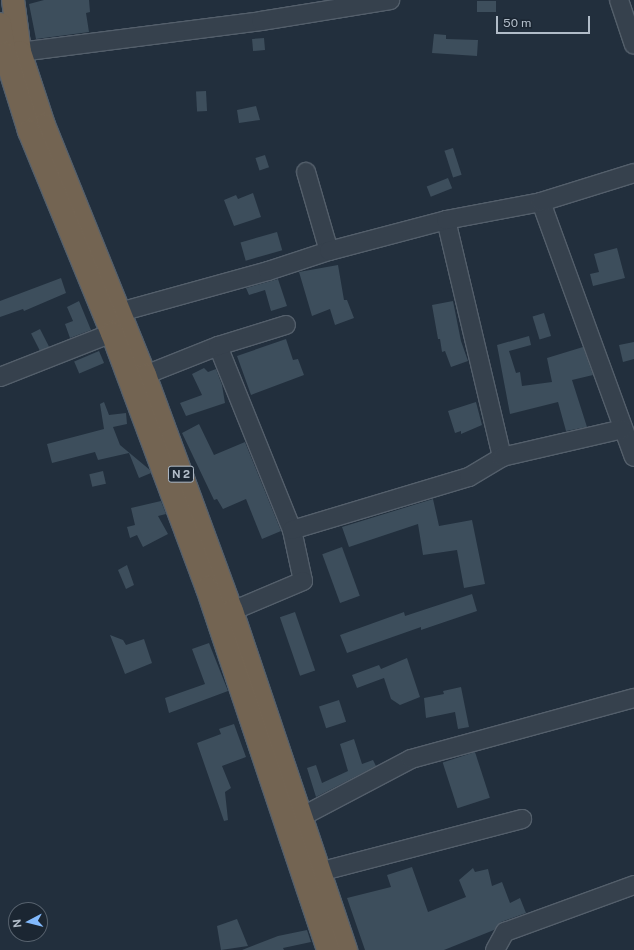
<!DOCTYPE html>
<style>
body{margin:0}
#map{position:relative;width:634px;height:950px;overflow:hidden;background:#222f3d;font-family:"Public Sans",sans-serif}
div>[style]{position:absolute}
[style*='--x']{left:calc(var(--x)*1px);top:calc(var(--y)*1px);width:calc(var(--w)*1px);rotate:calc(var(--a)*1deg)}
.building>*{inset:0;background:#3d4e5c;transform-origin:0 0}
.roads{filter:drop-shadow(1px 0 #545f6b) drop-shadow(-1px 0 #545f6b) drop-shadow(0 1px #545f6b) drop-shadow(0 -1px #545f6b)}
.minor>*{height:18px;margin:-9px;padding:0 9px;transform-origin:9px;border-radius:9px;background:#36414d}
.highway>*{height:22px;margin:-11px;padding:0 11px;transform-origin:11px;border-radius:11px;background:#736452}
span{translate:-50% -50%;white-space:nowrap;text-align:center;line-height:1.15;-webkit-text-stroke:3px #1b2632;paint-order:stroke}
.shield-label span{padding:1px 3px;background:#1b2632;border:1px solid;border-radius:3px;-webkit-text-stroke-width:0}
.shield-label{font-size:11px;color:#b1bcc8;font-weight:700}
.north{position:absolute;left:8px;top:902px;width:40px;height:40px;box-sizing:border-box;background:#1b2632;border:1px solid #57626e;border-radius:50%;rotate:263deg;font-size:11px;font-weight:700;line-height:16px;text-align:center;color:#b1bcc8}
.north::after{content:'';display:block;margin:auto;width:14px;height:18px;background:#82bafd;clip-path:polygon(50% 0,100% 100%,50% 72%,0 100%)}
.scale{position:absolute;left:496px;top:16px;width:94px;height:18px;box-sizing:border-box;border:2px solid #b1bcc8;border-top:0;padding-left:5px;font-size:12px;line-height:14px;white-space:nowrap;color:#b1bcc8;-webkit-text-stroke:3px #1b2632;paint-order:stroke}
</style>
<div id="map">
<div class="building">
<i style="clip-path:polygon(44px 0,89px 0,90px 12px,86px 13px,89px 32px,36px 39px,29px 4px)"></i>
<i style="left:477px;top:1px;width:19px;height:11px"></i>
<i style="clip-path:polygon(434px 34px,446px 35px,446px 39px,478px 40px,477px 56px,432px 53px)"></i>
<i style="left:264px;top:38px;width:12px;height:12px;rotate:85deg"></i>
<i style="left:206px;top:91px;width:20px;height:10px;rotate:87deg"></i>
<i style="clip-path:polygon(256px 106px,260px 120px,239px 123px,237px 110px)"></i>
<i style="left:453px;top:148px;width:28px;height:9px;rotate:72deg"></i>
<i style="left:265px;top:155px;width:13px;height:10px;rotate:72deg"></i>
<i style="left:448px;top:178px;width:11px;height:23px;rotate:68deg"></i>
<i style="clip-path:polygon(253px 193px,261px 217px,234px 226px,224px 200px,236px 195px,238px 199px)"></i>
<i style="left:277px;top:232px;width:19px;height:38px;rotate:74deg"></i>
<i style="clip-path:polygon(617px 248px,625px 278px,593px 286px,590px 274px,599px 272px,594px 254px)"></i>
<i style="clip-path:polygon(338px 265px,344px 300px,347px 300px,354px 318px,335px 325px,330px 309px,312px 316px,299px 272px)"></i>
<i style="clip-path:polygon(61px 278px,66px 293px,24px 311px,23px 309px,0 317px,0 301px)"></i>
<i style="clip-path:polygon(278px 279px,287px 306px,271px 311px,265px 290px,249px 295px,246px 288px)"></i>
<i style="clip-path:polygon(79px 301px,91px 330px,70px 338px,65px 324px,73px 321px,67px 307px)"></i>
<i style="clip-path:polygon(453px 301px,461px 341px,468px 361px,451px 367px,445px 351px,442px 352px,440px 339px,438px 339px,432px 305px)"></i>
<i style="left:544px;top:313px;width:24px;height:12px;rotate:73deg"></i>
<i style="left:40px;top:329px;width:20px;height:10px;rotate:63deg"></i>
<i style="clip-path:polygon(529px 336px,531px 345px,509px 351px,516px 373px,520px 372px,522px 386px,552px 382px,547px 358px,583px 347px,593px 375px,572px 380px,587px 427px,566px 431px,558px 402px,510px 414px,497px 345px)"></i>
<i style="clip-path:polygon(286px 339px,293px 360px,298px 359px,304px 375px,251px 395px,237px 356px)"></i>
<i style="clip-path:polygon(634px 342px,634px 359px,623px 362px,619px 345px)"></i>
<i style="left:99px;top:351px;width:13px;height:27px;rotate:67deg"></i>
<i style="clip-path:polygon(204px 368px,208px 372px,216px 369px,222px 385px,225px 403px,186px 416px,180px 403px,202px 395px,192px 374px)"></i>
<i style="clip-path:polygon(104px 402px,109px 415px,126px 413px,127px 424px,113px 427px,120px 445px,150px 470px,151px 473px,139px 478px,129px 453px,98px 460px,95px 452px,52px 463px,47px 444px,104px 429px,100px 404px)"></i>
<i style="clip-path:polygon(476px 402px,482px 425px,461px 434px,461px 431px,455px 433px,448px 411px)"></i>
<i style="clip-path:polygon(199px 424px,214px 455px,245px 442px,281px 531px,262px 539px,246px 499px,223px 509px,217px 499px,214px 500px,182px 433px)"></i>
<i style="left:103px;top:471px;width:13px;height:14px;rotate:77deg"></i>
<i style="clip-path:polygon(433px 499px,439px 526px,472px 520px,485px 584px,464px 588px,457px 550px,423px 555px,418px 524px,349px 547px,342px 527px)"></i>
<i style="clip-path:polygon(161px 501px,166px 514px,158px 516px,168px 534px,143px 547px,137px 535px,130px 538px,127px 527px,135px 525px,131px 508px)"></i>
<i style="left:342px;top:547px;width:52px;height:21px;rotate:70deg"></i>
<i style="clip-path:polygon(127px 565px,134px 585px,126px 589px,118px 570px)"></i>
<i style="clip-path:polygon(472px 594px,477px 611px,421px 630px,421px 627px,347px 653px,340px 635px,404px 612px,405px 616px)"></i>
<i style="left:295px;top:612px;width:62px;height:16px;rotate:71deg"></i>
<i style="clip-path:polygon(110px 635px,123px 640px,126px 645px,144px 639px,152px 663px,125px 674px)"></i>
<i style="clip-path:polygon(209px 643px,228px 691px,169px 713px,165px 698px,205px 684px,192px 649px)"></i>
<i style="clip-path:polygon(407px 658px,420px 697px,400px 705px,391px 699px,384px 678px,357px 688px,352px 675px,379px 665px,381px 669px)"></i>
<i style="clip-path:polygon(461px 687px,469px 727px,458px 729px,455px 712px,426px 718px,424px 698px,444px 694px,443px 691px)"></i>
<i style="left:339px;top:700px;width:23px;height:21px;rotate:72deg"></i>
<i style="clip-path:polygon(234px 724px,246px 757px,222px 766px,231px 788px,225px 792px,228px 820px,224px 821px,197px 743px,221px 734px,219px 729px)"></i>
<i style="clip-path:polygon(354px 739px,362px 764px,373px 760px,376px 766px,316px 797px,307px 768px,316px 765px,322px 783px,348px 771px,340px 744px)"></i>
<i style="left:475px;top:752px;width:48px;height:34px;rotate:72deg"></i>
<i style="clip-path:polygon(412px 867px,428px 912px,466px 897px,459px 880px,473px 868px,475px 872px,488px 869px,492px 886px,502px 882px,510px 903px,520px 898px,526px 913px,501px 922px,494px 930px,444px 950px,365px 950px,347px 898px,391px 887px,387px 875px)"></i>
<i style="clip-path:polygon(237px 919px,248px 946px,221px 950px,217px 926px)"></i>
<i style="clip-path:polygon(307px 930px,311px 942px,283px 948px,284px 950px,242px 950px,278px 936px)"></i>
</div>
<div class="roads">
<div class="minor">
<i style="--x:619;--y:0;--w:47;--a:71.6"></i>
<i style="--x:20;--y:52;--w:243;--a:-7.3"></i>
<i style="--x:261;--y:21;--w:131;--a:-9.2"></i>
<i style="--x:306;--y:172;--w:82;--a:73.8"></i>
<i style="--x:541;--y:202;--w:271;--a:70"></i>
<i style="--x:446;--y:220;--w:244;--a:76.7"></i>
<i style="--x:120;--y:312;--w:154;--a:-15.5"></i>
<i style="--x:268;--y:271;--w:64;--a:-18.2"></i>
<i style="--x:329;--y:251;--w:121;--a:-14.8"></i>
<i style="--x:446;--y:220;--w:97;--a:-10.7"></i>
<i style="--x:541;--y:202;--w:97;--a:-17.3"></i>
<i style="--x:218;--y:346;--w:198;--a:68.1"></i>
<i style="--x:292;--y:530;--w:52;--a:77.8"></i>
<i style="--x:303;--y:581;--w:77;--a:157.1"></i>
<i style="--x:145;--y:375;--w:79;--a:-21.7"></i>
<i style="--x:218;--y:346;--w:71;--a:-17.2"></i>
<i style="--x:0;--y:377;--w:120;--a:-21.4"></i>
<i style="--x:292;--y:530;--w:185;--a:-16.7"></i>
<i style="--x:469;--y:477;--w:39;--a:-31"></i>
<i style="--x:502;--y:457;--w:124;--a:-13"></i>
<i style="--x:301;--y:817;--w:124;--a:-27.8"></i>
<i style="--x:411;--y:759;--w:231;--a:-15.3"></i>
<i style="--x:319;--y:872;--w:210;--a:-14.6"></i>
<i style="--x:495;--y:950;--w:21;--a:-61"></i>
<i style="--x:505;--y:932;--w:137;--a:-20"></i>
</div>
<div class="highway">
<i style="--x:13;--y:0;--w:52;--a:82.3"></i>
<i style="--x:20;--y:52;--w:77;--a:71.8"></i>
<i style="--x:44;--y:125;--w:270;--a:68"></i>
<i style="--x:145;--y:375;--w:252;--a:69.8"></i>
<i style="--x:232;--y:611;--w:358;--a:71.4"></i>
<i style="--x:0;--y:24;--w:30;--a:81"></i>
<i style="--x:5;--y:54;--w:81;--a:72.7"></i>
<i style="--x:29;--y:131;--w:218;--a:67.7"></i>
<i style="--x:112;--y:333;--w:272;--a:69.6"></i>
<i style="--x:207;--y:588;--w:382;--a:71.5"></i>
</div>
</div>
<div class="shield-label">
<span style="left:181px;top:474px">N 2</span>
</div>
<div class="north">N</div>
<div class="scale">50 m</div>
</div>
